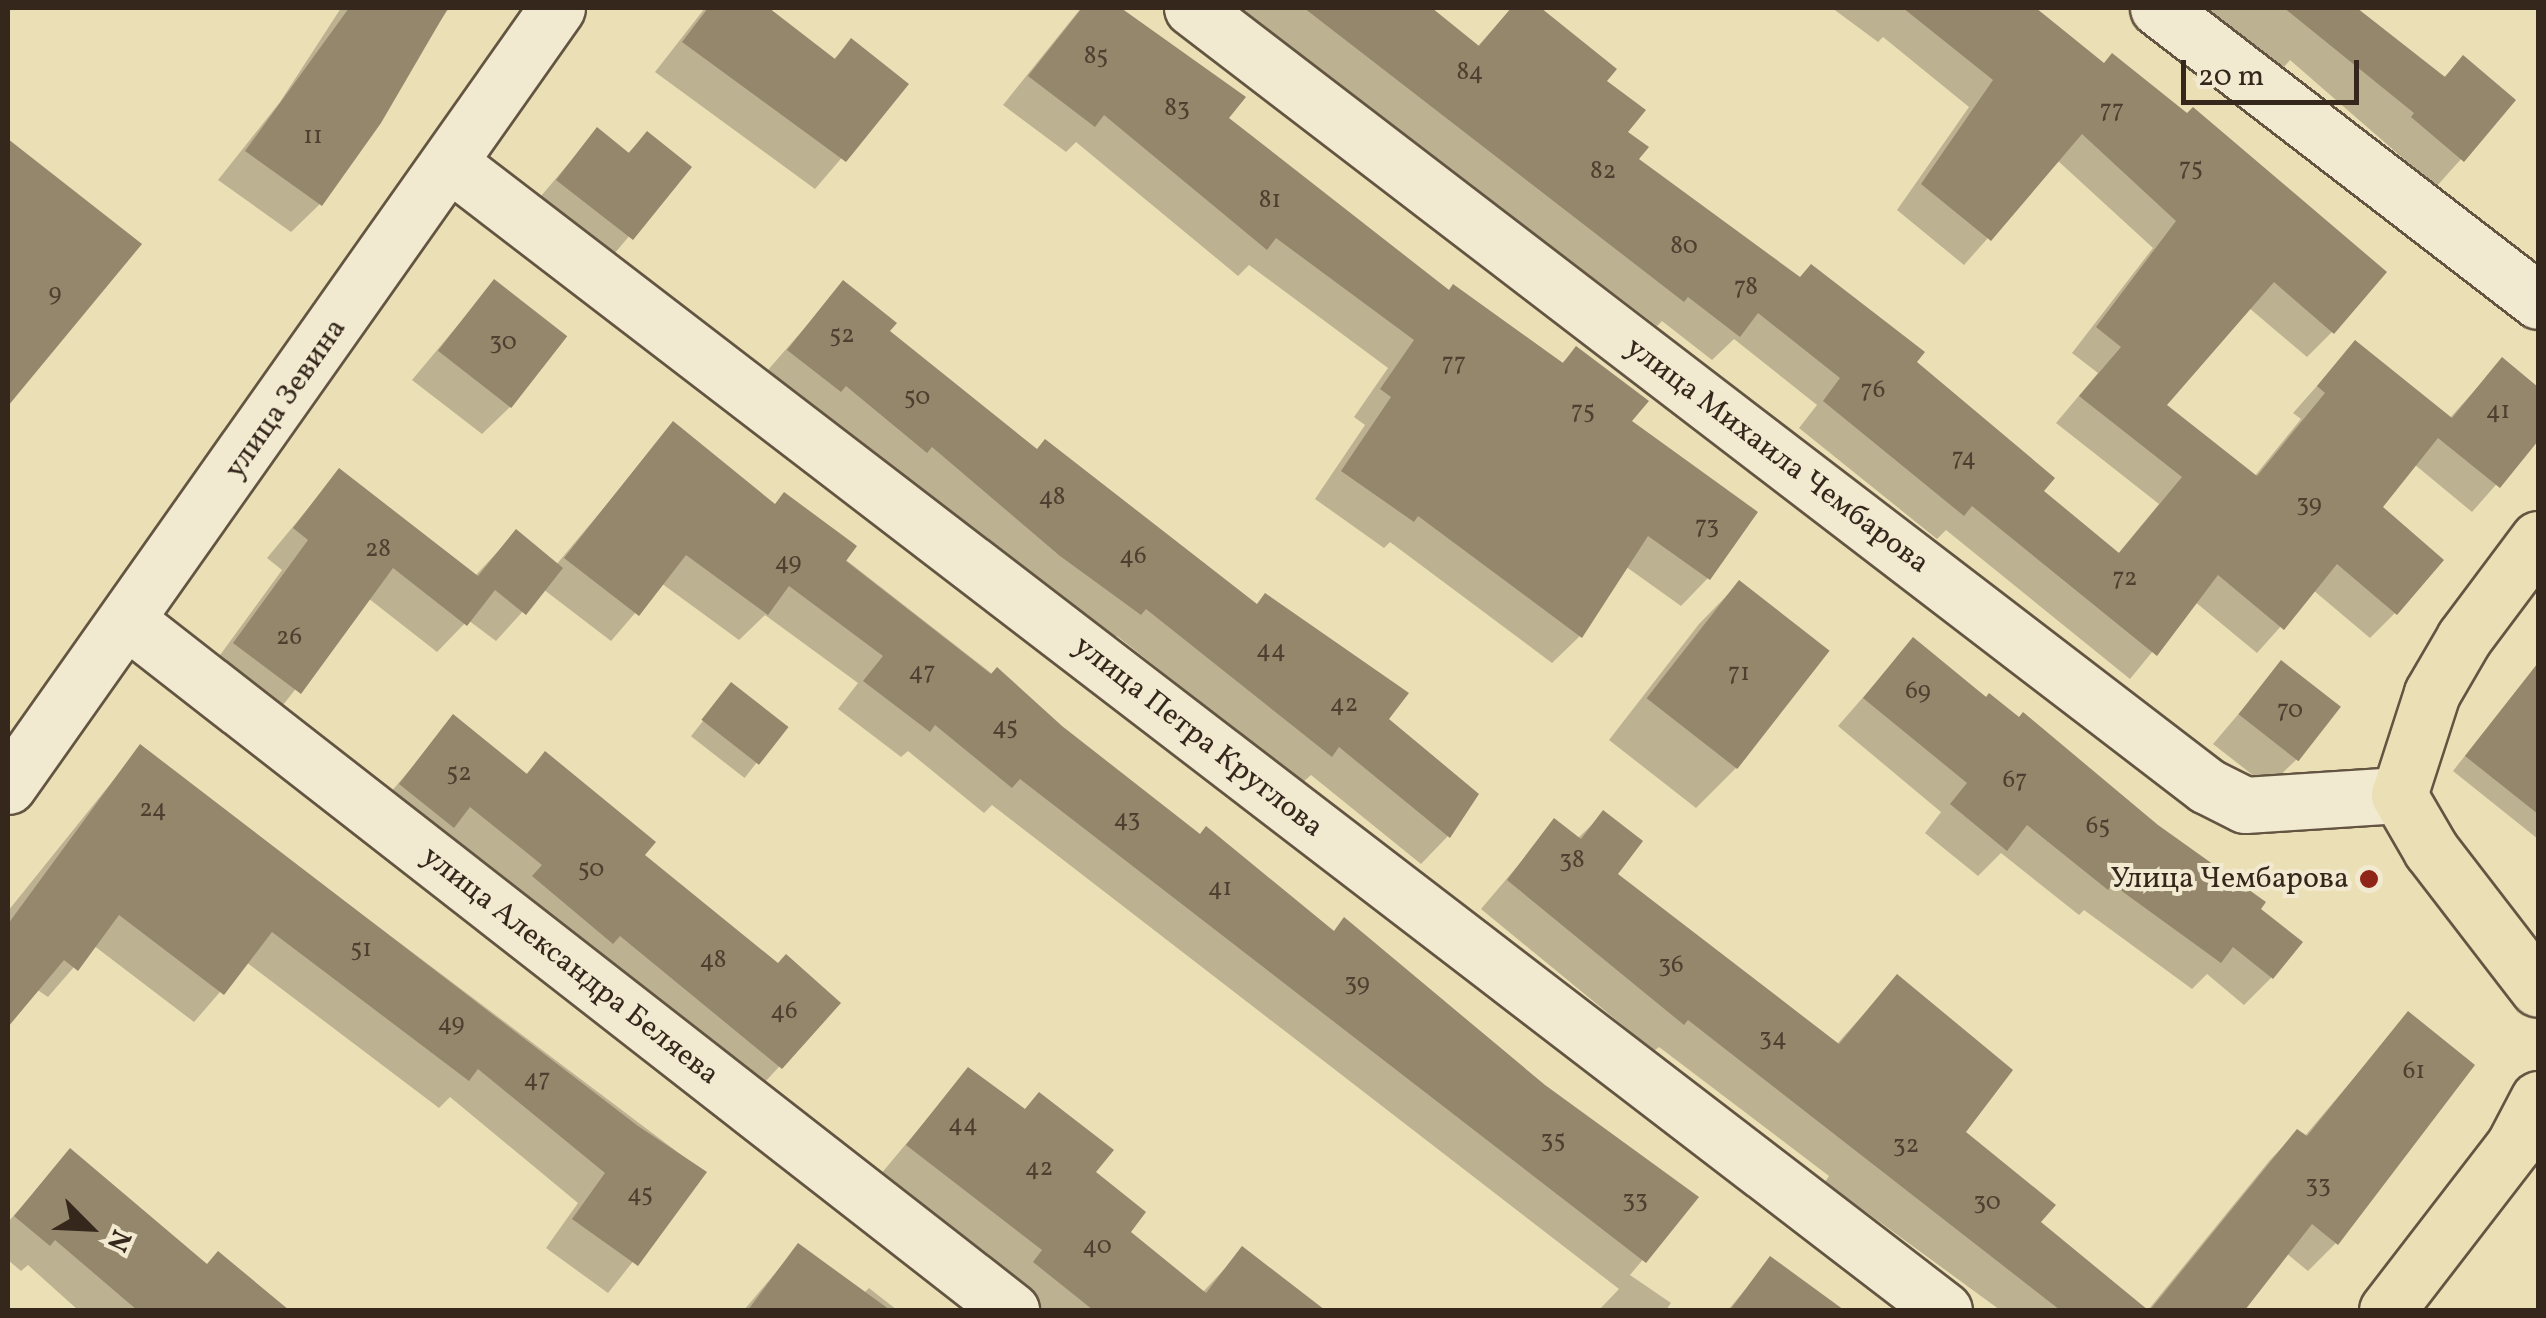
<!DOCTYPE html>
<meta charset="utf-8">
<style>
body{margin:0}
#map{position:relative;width:2546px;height:1318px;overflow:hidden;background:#ebdfb6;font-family:Vollkorn,serif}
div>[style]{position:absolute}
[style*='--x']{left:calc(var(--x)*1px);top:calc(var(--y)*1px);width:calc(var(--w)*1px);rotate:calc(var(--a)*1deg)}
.shadow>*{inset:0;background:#0003;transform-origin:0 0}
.building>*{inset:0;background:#94876c;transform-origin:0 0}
.roads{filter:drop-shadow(2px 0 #635542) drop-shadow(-2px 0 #635542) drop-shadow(0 2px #635542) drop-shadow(0 -2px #635542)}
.minor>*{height:55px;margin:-27.5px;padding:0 27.5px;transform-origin:27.5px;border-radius:27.5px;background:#f2ead0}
.major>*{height:55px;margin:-27.5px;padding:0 27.5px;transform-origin:27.5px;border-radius:27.5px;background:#ebdfb6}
.dots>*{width:28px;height:28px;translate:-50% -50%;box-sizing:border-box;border:5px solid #f2ead0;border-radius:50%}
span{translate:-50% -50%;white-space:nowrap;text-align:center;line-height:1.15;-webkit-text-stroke:8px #f2ead0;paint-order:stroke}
.number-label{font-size:25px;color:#4e3f30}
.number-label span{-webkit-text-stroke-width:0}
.street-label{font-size:30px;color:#36271c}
.poi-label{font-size:30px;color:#36271c}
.right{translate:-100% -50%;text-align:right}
.frame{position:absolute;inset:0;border:10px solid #36271c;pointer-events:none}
.north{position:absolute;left:40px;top:1178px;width:100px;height:100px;-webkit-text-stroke:8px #f2ead0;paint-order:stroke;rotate:114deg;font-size:28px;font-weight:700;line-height:40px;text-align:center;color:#36271c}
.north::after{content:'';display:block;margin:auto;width:35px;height:45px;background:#36271c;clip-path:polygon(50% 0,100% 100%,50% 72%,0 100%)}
.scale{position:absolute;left:2181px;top:60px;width:178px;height:45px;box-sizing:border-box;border:5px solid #36271c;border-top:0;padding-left:12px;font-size:30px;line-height:35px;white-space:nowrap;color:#36271c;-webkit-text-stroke:8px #f2ead0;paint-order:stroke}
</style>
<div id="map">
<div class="shadow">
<i style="clip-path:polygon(341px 8px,449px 8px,320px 204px,291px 232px,218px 180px,280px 102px)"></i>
<i style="clip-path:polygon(705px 8px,765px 8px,833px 60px,852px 41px,905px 84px,815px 189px,655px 72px)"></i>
<i style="clip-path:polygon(1081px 8px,1117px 8px,1242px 98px,1226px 118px,1448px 293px,1561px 364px,1576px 349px,1629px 422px,1708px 578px,1681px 606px,1625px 566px,1580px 636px,1552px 663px,1390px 542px,1384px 548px,1315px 499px,1365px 425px,1354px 417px,1388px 368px,1249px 265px,1238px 276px,1076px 142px,1066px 152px,1003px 105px)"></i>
<i style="clip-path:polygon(1236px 8px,1410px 8px,1442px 34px,1477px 47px,1512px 8px,1536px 8px,1613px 69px,1603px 82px,1636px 159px,1914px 362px,2041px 491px,2117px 555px,2159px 504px,2056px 423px,2098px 373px,2072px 353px,2153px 248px,2057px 160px,1964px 265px,1897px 210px,1969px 107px,1883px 37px,1878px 42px,1832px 8px,2030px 8px,2103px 65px,2332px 332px,2307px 357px,2248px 307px,2163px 405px,2254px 477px,2301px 419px,2293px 413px,2355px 343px,2449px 419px,2502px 360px,2538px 390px,2538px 437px,2472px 512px,2414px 464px,2379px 507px,2395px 613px,2370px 638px,2313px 590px,2257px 653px,2194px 601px,2130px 679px,1946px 530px,1937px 539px,1799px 428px,1817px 405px,1734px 339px,1712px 360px,1662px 321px,1657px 326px)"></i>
<i style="clip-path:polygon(2191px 8px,2353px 8px,2443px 78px,2463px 59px,2513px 101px,2436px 187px,2290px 60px,2284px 67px,2209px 13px)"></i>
<i style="clip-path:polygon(597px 130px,627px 154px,647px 134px,688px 167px,603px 267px,530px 209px)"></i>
<i style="clip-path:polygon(26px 156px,138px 245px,8px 405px,8px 175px)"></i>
<i style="clip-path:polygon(494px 282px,511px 406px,482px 434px,412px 380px)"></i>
<i style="clip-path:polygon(843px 284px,887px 331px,1036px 452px,1386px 720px,1448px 836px,1421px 864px,1311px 775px,1302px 783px,1117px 636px,1111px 641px,903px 474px,898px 479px,761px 378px)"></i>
<i style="clip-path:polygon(673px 425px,1200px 836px,1695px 1197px,1630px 1275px,1671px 1303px,1666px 1310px,1599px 1310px,1619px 1289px,992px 805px,984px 813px,908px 751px,901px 757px,838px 709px,858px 683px,765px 615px,739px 640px,661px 583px,611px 641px,543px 589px,496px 641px,468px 620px,437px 652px,368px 598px,271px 720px,207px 673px,282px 570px,267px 558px,339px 471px,475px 576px,516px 532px,556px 565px)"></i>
<i style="clip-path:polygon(1739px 583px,1826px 651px,1737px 767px,1696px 808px,1609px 740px,1699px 624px)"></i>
<i style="clip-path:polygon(1913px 640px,2257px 909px,2271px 978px,2244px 1005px,2207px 974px,2192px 989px,2084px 910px,2079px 915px,2001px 853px,1978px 876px,1925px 833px,1941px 812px,1838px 726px)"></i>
<i style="clip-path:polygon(2538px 663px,2538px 839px,2453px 771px)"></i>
<i style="clip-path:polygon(2281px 664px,2297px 759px,2268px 787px,2213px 744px)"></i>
<i style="left:731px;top:685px;width:68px;height:65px;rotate:38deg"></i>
<i style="clip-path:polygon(454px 718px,525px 775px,545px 755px,641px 855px,777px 966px,838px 1003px,752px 1096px,373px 813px)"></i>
<i style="clip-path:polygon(140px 747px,704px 1172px,608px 1293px,546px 1248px,578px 1203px,450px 1097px,439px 1108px,246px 962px,194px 1022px,93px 945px,48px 997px,36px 989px,8px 1023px,8px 911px)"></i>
<i style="clip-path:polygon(1603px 814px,1614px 875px,1836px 1045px,1897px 977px,1963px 1132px,2038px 1222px,2144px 1310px,2000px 1310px,1825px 1182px,1829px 1176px,1659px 1047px,1654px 1051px,1481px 909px,1555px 822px,1577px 839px)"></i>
<i style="clip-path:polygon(2408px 1014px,2336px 1243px,2308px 1271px,2286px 1253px,2242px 1310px,2148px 1310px,2270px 1160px,2297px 1132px,2304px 1137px)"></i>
<i style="clip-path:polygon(968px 1070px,1023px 1111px,1039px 1095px,1128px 1232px,1202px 1293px,1242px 1250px,1293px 1289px,1276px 1310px,1032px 1310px,880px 1175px)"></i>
<i style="clip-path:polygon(70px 1152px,206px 1266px,272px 1300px,263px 1310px,78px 1310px,28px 1265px,21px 1271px,8px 1260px,8px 1222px)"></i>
<i style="clip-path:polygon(798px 1246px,863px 1294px,869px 1288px,897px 1310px,744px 1310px)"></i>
<i style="clip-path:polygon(1771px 1259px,1821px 1308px,1825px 1310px,1728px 1310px)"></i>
</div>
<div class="building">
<i style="clip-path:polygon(349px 8px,448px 8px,381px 123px,322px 206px,245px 151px)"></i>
<i style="clip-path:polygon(708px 8px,769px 8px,835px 59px,851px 38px,909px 84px,846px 162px,682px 42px)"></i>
<i style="clip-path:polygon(1082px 8px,1121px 8px,1246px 97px,1229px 118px,1449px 290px,1453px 284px,1563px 363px,1576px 346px,1649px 401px,1632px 421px,1758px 512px,1710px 580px,1648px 536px,1582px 638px,1418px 516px,1414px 522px,1341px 471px,1391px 397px,1380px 389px,1414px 340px,1276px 238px,1267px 250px,1104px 115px,1095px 127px,1028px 76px)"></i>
<i style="clip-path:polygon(1304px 8px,1432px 8px,1479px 46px,1511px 8px,1541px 8px,1617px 69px,1607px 81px,1646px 110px,1628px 132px,1649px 147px,1639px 159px,1800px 277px,1811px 264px,1925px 352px,1917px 362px,2055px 478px,2044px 491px,2119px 553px,2182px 477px,2079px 396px,2121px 347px,2096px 327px,2176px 221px,2082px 134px,1991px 241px,1921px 184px,1993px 80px,1903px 8px,2036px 8px,2104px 63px,2112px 53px,2187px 113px,2193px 107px,2387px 272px,2334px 334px,2274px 282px,2167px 405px,2257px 476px,2325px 393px,2317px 386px,2355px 340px,2452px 418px,2502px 357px,2538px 387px,2538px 441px,2500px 488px,2438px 438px,2383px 507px,2444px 560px,2397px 615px,2337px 564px,2284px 630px,2218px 575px,2157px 656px,1972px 506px,1964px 516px,1823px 401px,1840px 378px,1758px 313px,1740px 337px,1688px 297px,1684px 302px)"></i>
<i style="clip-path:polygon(2284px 8px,2357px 8px,2445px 77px,2463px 55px,2516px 100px,2464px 162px,2411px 117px,2414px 113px)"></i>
<i style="clip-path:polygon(597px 127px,629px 153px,647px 131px,692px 167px,633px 240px,556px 180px)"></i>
<i style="clip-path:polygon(8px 139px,142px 244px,8px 406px)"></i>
<i style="left:494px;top:279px;width:93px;height:91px;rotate:38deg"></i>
<i style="clip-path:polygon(843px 280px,897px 323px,890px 331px,1037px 449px,1045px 439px,1257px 604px,1265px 593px,1409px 693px,1389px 719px,1479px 794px,1450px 838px,1339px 747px,1332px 757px,1146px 609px,1141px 615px,1060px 556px,932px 447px,927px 453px,846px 386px,841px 392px,787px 350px)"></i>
<i style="clip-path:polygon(673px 421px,775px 504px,784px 492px,857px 546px,846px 561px,991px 674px,997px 667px,1062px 726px,1200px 834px,1206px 826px,1334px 931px,1344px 917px,1545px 1085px,1699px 1197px,1646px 1263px,1020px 779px,1012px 788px,935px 725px,930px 732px,863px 681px,883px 656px,789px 586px,768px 615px,686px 555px,639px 616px,564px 558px)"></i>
<i style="clip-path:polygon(339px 468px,478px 576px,516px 529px,563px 568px,526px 615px,495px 590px,467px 626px,393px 568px,301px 694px,233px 643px,308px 540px,293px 528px)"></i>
<i style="left:1739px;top:580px;width:115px;height:150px;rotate:38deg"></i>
<i style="clip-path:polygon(1913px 637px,1986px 697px,1989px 693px,2019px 717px,2023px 712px,2158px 825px,2266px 902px,2261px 909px,2303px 942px,2273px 979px,2233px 947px,2221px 963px,2112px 884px,2108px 890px,2027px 825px,2007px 851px,1950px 804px,1967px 783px,1863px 698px)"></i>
<i style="left:2281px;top:660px;width:76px;height:69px;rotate:38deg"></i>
<i style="clip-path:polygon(2538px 663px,2538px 814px,2465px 756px)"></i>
<i style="left:731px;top:682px;width:73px;height:48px;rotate:38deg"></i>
<i style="clip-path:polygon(453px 714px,527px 774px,545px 751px,656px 842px,645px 855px,778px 963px,786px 954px,841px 1003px,782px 1069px,620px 936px,613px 944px,532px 876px,542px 865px,470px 807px,454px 828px,399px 784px)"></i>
<i style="clip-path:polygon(140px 744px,638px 1126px,707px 1172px,638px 1266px,572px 1219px,605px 1173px,478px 1069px,469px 1081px,272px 932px,224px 995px,119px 915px,78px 971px,64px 960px,8px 1027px,8px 924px)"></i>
<i style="clip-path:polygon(1603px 810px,1643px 841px,1618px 874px,1839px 1044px,1897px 974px,2013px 1070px,1966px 1132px,2056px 1205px,2041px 1222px,2148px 1310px,2060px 1310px,1688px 1020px,1684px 1025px,1507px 880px,1554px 818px,1581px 839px)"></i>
<i style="clip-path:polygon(2408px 1011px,2475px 1065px,2338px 1245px,2312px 1224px,2245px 1310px,2150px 1310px,2297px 1129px,2307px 1136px)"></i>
<i style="clip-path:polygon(968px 1067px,1025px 1109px,1039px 1092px,1114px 1150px,1096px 1172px,1146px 1212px,1131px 1232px,1206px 1293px,1242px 1246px,1325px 1310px,1093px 1310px,1033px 1262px,1042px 1250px,906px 1145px)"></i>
<i style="clip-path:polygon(70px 1148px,207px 1264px,218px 1251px,289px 1310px,137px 1310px,55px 1240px,50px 1246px,14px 1216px)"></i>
<i style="clip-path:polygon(798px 1243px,890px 1310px,748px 1310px)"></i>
<i style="clip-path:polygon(1770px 1256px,1844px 1310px,1730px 1310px)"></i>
</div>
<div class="roads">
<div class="minor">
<i style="--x:1192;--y:8;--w:1279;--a:37.47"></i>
<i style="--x:2207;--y:786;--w:42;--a:26.6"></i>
<i style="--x:2245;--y:805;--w:154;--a:-3.7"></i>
<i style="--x:2158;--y:8;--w:480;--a:37.6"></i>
<i style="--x:451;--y:164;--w:1882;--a:37.51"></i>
<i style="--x:129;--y:622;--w:1119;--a:37.96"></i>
<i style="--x:8;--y:786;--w:952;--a:-54.79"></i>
</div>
<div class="major">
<i style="--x:2538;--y:539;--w:124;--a:126.8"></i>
<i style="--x:2464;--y:638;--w:64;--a:120.2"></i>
<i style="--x:2432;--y:693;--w:107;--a:107.9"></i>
<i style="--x:2399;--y:795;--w:64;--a:59.8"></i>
<i style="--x:2431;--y:850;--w:175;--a:52.4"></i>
<i style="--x:2387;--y:1310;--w:208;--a:-52.4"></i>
<i style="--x:2514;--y:1145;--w:52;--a:-62.4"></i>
</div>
</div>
<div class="dots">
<i style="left:2369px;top:879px;background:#8f2418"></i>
</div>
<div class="number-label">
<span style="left:1096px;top:57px">85</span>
<span style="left:1470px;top:73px">84</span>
<span style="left:1177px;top:109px">83</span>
<span style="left:2112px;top:111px">77</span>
<span style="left:313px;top:137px">11</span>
<span style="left:2191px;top:169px">75</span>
<span style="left:1603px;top:172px">82</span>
<span style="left:1270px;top:201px">81</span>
<span style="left:1684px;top:247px">80</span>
<span style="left:1746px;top:288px">78</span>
<span style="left:55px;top:294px">9</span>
<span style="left:842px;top:336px">52</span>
<span style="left:503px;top:343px">30</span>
<span style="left:1454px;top:364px">77</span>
<span style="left:1873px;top:391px">76</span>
<span style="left:917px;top:398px">50</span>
<span style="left:1583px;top:412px">75</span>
<span style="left:2498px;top:412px">41</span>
<span style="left:1964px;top:459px">74</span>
<span style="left:1052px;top:498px">48</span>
<span style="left:2309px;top:505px">39</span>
<span style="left:1707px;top:527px">73</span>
<span style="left:378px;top:550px">28</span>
<span style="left:1133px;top:557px">46</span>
<span style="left:788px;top:563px">49</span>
<span style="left:2125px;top:579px">72</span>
<span style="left:289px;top:638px">26</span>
<span style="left:1271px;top:651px">44</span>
<span style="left:922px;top:673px">47</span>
<span style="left:1739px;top:674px">71</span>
<span style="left:1918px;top:692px">69</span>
<span style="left:1344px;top:705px">42</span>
<span style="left:2290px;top:711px">70</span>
<span style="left:1005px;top:728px">45</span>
<span style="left:459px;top:774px">52</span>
<span style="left:2015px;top:781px">67</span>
<span style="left:153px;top:810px">24</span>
<span style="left:1127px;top:820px">43</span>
<span style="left:2098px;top:827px">65</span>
<span style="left:1572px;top:861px">38</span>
<span style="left:591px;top:870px">50</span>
<span style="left:1220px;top:889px">41</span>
<span style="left:361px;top:950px">51</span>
<span style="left:713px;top:961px">48</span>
<span style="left:1671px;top:966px">36</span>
<span style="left:1357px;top:984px">39</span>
<span style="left:784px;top:1012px">46</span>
<span style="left:451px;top:1024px">49</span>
<span style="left:1773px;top:1039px">34</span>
<span style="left:2414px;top:1072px">61</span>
<span style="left:537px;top:1080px">47</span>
<span style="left:963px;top:1125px">44</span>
<span style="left:1553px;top:1141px">35</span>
<span style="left:1906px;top:1146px">32</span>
<span style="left:1039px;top:1169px">42</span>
<span style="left:2318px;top:1186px">33</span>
<span style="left:640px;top:1195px">45</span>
<span style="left:1635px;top:1201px">33</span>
<span style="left:1987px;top:1203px">30</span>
<span style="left:1097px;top:1247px">40</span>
</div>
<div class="street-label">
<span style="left:286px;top:399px;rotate:-55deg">улица Зевина</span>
<span style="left:1777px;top:456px;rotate:37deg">улица Михаила Чембарова</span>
<span style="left:1198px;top:737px;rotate:38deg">улица Петра Круглова</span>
<span style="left:570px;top:966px;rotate:38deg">улица Александра Беляева</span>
</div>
<div class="poi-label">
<span class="right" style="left:2349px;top:879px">Улица Чембарова</span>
</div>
<div class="frame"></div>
<div class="north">N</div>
<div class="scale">20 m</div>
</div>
